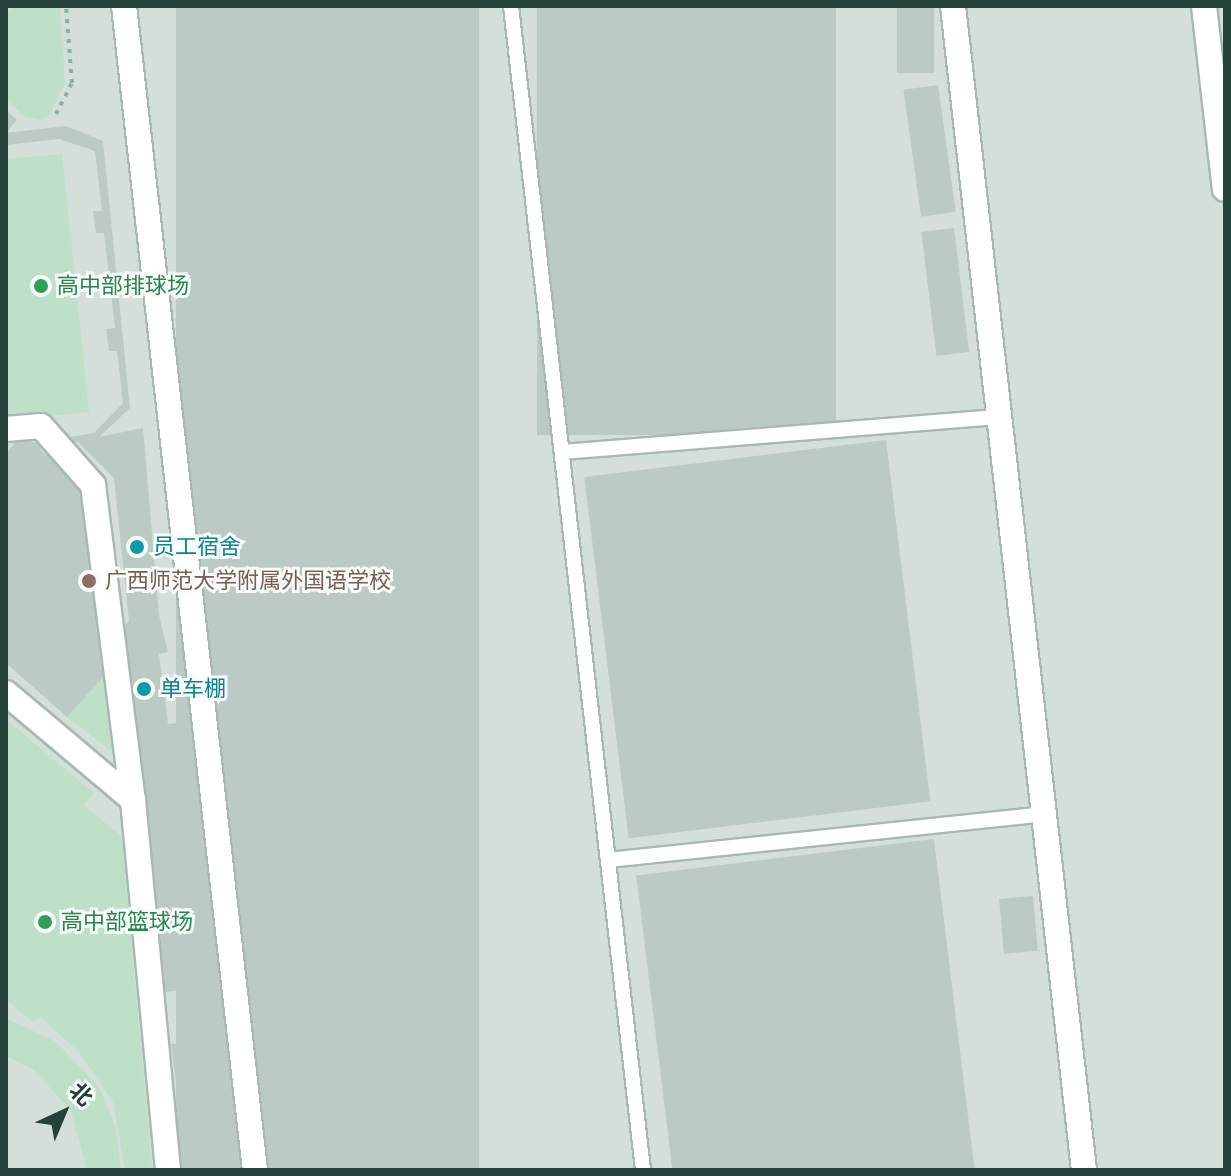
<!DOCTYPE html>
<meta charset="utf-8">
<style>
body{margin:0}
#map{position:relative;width:1231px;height:1176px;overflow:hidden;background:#e6efeb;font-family:Roboto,"Noto Sans SC",sans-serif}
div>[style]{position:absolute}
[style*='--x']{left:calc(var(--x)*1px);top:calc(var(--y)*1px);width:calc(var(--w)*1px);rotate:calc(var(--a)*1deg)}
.built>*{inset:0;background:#d4dfda;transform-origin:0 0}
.green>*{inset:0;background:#bfe0c8}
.building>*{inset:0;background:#bbcac4;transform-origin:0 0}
.path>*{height:4px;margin-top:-2px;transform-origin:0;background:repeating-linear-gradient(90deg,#86b3a5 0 4px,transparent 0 10px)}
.roads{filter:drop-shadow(2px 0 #a8b8b2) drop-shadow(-2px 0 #a8b8b2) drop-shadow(0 2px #a8b8b2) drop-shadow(0 -2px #a8b8b2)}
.service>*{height:14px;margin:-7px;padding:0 7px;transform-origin:7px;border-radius:7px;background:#fff}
.minor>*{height:24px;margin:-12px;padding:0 12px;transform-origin:12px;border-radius:12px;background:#fff}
.tertiary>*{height:24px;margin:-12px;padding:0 12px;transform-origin:12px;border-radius:12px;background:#fff}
.dots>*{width:22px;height:22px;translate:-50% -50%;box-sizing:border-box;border:4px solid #f7fbf9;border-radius:50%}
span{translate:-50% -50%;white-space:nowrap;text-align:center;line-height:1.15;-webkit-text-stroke:6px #f7fbf9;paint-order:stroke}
.leisure-label{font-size:22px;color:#27864d}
.left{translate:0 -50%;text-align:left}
.culture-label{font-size:22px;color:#0d838f}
.education-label{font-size:22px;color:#785e54}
.frame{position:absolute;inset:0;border:8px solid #24423a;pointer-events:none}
.north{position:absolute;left:24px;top:1072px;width:80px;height:80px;-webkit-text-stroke:6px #f7fbf9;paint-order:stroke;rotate:44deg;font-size:22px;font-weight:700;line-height:32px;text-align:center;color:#24423a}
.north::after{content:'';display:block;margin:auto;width:28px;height:36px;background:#24423a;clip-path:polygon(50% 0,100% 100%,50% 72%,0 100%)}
</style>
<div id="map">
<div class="built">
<i style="left:6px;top:6px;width:1219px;height:1164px"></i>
</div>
<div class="green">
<i style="clip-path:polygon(13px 6px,60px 6px,65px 83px,49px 115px,40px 120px,26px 117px,6px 100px,6px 14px)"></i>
<i style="clip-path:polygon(62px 154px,89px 412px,6px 421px,6px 159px)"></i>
<i style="clip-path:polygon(110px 669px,118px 749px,111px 751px,67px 717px)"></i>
<i style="clip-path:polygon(6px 719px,94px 793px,84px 805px,122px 837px,152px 1170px,125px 1170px,113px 1102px,79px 1052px,40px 1017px,34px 1023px,6px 1000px)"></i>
<i style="clip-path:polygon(6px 1018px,56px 1042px,99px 1087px,116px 1128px,121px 1170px,87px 1170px,71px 1111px,34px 1070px,6px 1056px)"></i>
</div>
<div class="building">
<i style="left:176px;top:6px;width:303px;height:1172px"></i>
<i style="left:537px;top:6px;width:299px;height:429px"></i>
<i style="left:897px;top:6px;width:37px;height:67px"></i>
<i style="left:938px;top:85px;width:128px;height:35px;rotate:82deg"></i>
<i style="clip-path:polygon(6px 110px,17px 120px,6px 133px)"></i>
<i style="clip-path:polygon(66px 126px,103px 141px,130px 408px,99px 437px,143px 428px,159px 615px,168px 652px,159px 654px,168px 724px,179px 723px,209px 987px,164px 992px,135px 728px,118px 631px,129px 621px,114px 478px,78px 442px,39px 449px,89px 492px,110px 669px,67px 717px,6px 663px,6px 453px,23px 434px,34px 443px,94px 433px,123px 403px,117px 351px,109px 351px,106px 329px,115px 328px,104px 233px,96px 233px,93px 211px,102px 211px,95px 151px,59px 139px,6px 145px,6px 133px)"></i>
<i style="left:954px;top:228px;width:125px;height:33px;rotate:83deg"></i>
<i style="left:886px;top:440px;width:364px;height:304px;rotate:83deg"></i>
<i style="left:934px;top:839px;width:333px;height:300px;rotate:83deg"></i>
<i style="left:1033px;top:896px;width:55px;height:34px;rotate:85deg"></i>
<i style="left:214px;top:1039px;width:132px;height:43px;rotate:83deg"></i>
</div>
<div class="path">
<i style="--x:56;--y:114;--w:35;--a:-63"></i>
<i style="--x:72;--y:83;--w:77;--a:-94.5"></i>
</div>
<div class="roads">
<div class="service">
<i style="--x:511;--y:6;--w:1171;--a:83.53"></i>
<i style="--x:563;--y:452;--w:438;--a:-4.6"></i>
<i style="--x:608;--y:860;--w:438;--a:-6"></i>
</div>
<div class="minor">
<i style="--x:124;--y:6;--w:1171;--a:83.58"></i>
<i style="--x:953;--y:6;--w:1171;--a:83.58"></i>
<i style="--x:6;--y:429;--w:35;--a:-5"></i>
<i style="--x:41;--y:426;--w:79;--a:48.6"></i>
<i style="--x:93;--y:485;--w:318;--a:82.8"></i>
<i style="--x:6;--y:693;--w:166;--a:40.1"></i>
<i style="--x:133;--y:800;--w:372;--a:84.6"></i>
</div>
<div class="tertiary">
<i style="--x:1204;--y:6;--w:184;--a:83.5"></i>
</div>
</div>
<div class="dots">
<i style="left:41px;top:286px;background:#2e9e5b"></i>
<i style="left:137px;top:547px;background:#0f9aa8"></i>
<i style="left:89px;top:581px;background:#8d6e63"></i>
<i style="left:144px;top:689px;background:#0f9aa8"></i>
<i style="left:45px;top:922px;background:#2e9e5b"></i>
</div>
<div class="leisure-label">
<span class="left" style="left:57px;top:286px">高中部排球场</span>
<span class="left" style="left:61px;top:922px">高中部篮球场</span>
</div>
<div class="culture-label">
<span class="left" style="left:153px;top:547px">员工宿舍</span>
<span class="left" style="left:160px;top:689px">单车棚</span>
</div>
<div class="education-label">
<span class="left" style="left:105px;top:581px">广西师范大学附属外国语学校</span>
</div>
<div class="frame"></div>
<div class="north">北</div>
</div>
